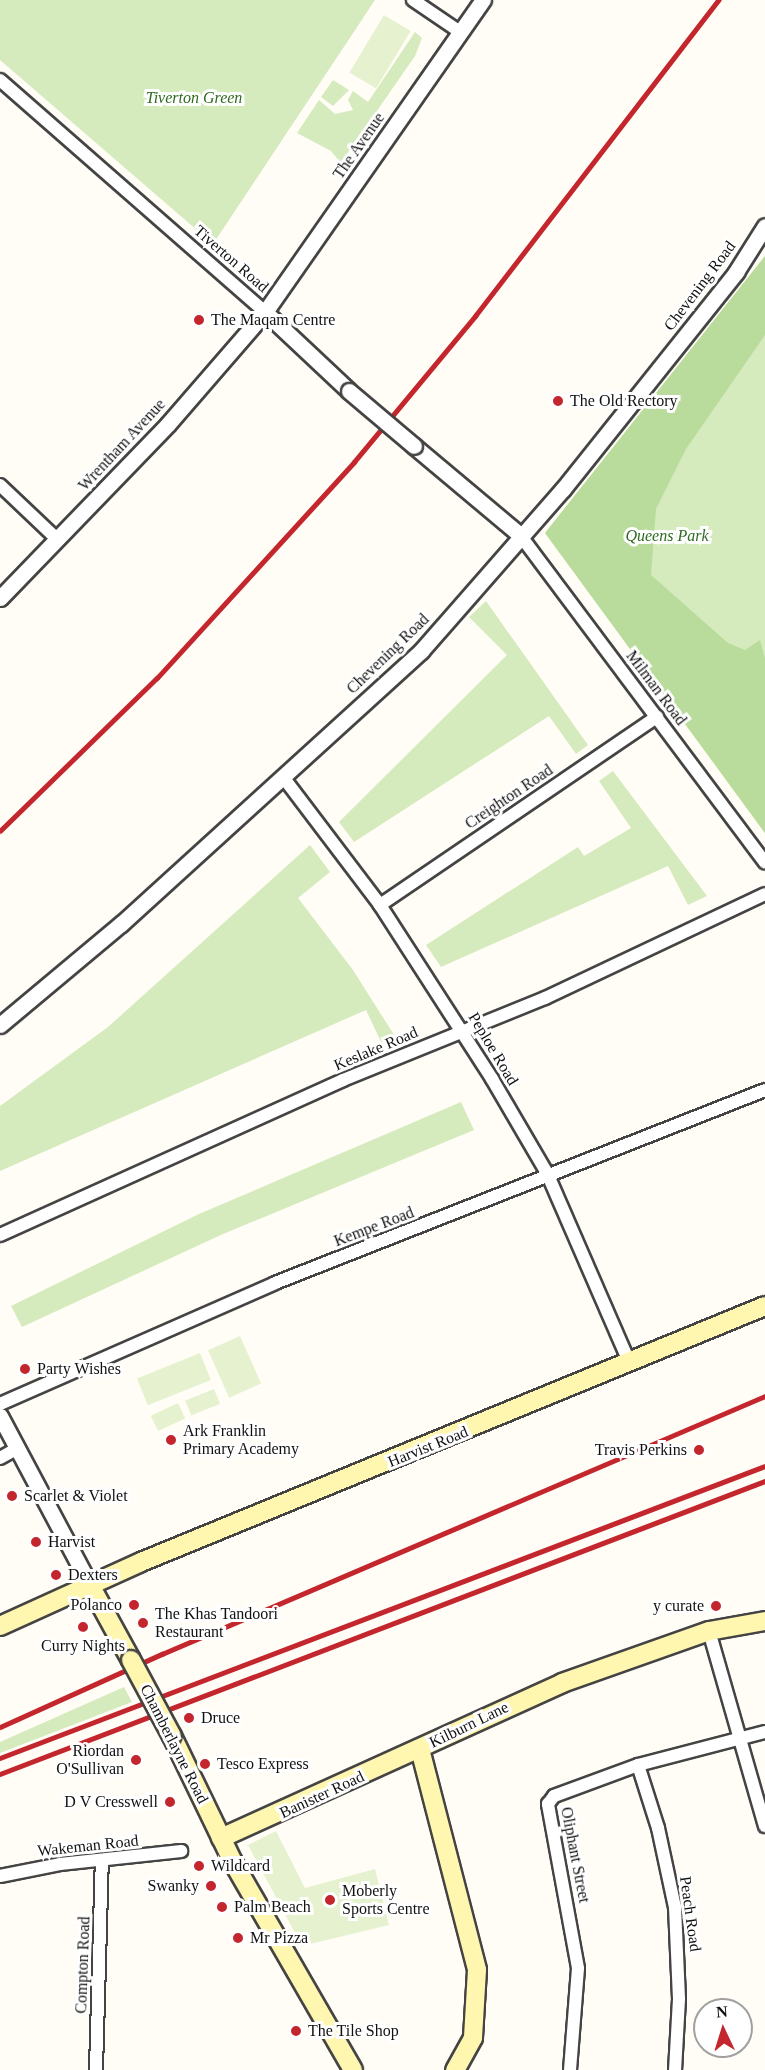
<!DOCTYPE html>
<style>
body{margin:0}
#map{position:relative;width:765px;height:2070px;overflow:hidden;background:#fffdf5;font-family:"Times New Roman",serif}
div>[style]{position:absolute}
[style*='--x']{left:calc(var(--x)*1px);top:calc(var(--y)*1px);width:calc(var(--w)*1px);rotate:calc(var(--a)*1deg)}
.green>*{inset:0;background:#d5ebbd}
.forest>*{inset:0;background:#b9dc9c}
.pitch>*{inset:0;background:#e6f2cf;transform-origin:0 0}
.roads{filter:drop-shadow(2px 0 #444) drop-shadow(-2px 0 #444) drop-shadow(0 2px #444) drop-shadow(0 -2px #444)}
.minor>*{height:12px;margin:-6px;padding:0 6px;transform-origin:6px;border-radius:6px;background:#fff}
.tertiary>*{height:15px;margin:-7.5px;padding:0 7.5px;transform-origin:7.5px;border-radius:7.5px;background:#fff}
.secondary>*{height:18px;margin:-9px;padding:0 9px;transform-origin:9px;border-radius:9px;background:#fff6b0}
.rail>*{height:4.5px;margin:-2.25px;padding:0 2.25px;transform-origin:2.25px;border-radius:2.25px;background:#c4262e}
.bridges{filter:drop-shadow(2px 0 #444) drop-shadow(-2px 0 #444) drop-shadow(0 2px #444) drop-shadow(0 -2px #444)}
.tertiary-bridge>*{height:15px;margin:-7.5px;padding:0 7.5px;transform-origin:7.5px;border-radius:7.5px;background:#fff}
.secondary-bridge>*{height:18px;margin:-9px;padding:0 9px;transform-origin:9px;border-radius:9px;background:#fff6b0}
.dots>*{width:16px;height:16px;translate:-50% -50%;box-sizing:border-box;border:3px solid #fff;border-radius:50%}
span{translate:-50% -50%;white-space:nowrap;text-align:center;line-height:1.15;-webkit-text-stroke:6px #fff;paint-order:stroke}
.park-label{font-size:16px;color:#2f6b1f;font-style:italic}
.street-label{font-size:16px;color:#111}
.poi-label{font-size:16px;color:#111}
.left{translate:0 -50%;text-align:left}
.right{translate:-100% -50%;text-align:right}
.north{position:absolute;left:693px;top:1998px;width:60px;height:60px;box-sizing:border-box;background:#fff;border:2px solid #a0a0a0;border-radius:50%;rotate:356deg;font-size:16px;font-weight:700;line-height:24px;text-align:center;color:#111}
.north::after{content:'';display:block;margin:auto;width:21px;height:27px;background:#c4262e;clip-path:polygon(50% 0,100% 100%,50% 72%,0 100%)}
</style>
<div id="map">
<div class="green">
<i style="clip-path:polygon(0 0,375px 0,213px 244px,0 60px)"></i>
<i style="clip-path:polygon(415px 32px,422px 38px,415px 56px,345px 157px,340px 162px,331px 151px,297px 133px,319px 100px,335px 114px,353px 110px,348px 100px,353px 91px,368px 102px)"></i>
<i style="clip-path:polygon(333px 80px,349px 90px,333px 106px,321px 97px)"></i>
<i style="clip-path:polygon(765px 256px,765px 833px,545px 533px)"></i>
<i style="clip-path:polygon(486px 601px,588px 745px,576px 754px,549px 716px,354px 842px,339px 822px,507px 655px,469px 617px)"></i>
<i style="clip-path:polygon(613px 771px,707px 896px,688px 905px,668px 866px,441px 967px,426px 945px,578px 847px,584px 856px,631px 828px,599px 781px)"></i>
<i style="clip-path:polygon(310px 845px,330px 872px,298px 898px,353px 970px,396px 1038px,382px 1044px,366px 1010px,0 1171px,0 1106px,108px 1027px)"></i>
<i style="clip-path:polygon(461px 1102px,474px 1130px,223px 1234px,22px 1327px,11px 1306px,199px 1214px)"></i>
<i style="clip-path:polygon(124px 1687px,132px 1702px,0 1753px,0 1742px)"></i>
</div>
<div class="forest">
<i style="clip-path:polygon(765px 256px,765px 335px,686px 449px,656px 509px,651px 575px,728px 643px,745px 650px,760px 640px,765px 658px,765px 833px,545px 533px)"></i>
</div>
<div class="pitch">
<i style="left:384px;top:15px;width:31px;height:67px;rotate:31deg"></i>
<i style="left:240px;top:1336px;width:52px;height:35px;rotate:66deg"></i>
<i style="left:200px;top:1353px;width:29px;height:68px;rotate:68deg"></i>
<i style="left:214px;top:1389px;width:16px;height:31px;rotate:68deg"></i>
<i style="left:178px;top:1403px;width:17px;height:30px;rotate:65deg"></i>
<i style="clip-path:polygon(276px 1831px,305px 1888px,375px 1869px,389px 1925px,302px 1946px,248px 1845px)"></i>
</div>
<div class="roads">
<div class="minor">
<i style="--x:413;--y:0;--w:57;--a:34.2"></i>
<i style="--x:0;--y:80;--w:352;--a:41.2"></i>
<i style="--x:0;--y:485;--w:79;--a:43.5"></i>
<i style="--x:520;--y:535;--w:409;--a:53.2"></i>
<i style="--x:283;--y:777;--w:161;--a:52.8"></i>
<i style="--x:380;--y:905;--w:207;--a:57.2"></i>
<i style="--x:492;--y:1079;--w:109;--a:59.7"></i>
<i style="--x:547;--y:1173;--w:208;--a:66.5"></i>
<i style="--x:380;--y:905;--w:335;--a:-34.2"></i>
<i style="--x:0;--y:1235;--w:376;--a:-24.3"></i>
<i style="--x:343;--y:1080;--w:218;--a:-22.1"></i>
<i style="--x:545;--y:998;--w:243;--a:-25.3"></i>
<i style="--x:0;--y:1404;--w:300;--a:-23.7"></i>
<i style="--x:275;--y:1283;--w:527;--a:-21.5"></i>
<i style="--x:0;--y:1458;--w:21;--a:-29"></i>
<i style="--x:709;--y:1631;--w:203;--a:74"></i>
<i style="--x:638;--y:1765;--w:66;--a:72.4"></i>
<i style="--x:658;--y:1828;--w:81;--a:77.9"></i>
<i style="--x:675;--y:1907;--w:92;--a:87.5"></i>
<i style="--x:679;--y:1999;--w:71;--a:93.2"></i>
<i style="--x:0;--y:1876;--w:61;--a:-11.3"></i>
<i style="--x:60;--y:1864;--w:122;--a:-6.1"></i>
<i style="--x:96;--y:2070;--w:210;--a:-88.4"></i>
<i style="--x:570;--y:2070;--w:102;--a:-85.5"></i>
<i style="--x:578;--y:1968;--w:167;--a:-100.4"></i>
<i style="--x:548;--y:1804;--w:10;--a:-53"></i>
<i style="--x:554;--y:1796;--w:90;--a:-20.3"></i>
<i style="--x:638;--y:1765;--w:131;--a:-14.6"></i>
</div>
<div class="tertiary">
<i style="--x:265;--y:312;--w:115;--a:43.2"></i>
<i style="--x:414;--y:446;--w:138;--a:40"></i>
<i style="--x:0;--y:598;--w:242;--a:-46"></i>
<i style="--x:168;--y:424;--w:148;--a:-49.1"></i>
<i style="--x:265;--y:312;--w:381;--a:-55.1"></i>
<i style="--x:0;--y:1025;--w:158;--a:-39.9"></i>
<i style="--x:121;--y:924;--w:406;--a:-42.3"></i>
<i style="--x:421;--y:651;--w:215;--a:-48.8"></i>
<i style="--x:563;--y:489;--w:278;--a:-51.4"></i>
<i style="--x:736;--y:272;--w:54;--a:-57.8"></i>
<i style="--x:0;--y:1416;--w:191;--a:62"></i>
</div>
<div class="secondary">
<i style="--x:90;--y:1585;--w:85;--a:61.3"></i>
<i style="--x:0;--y:1626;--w:155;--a:-24.4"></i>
<i style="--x:141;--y:1562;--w:674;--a:-22.31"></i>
<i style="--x:172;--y:1736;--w:140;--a:64.2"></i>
<i style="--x:233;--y:1862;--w:240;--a:60"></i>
<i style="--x:420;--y:1749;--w:228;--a:75.5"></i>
<i style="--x:477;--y:1970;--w:68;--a:93.4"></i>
<i style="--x:473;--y:2038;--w:37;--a:119"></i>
<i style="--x:221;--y:1838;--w:375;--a:-24.4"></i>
<i style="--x:562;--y:1683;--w:156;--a:-19.5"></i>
<i style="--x:709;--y:1631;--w:57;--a:-10.1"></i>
</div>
</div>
<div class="rail">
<i style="--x:0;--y:831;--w:219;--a:-44.3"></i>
<i style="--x:157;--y:678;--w:292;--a:-47.6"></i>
<i style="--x:354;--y:462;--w:190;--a:-50.3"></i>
<i style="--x:475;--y:316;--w:399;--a:-52.4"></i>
<i style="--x:0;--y:1727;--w:178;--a:-24.3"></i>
<i style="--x:162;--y:1654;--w:656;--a:-23.16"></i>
<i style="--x:0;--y:1758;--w:819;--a:-20.89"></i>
<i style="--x:0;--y:1774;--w:819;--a:-20.96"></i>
</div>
<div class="bridges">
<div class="tertiary-bridge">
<i style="--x:349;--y:391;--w:85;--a:40.2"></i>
</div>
<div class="secondary-bridge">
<i style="--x:131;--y:1660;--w:86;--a:61.7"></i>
</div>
</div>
<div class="dots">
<i style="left:199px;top:320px;background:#c4262e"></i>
<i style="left:558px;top:401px;background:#c4262e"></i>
<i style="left:25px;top:1369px;background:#c4262e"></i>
<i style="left:171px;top:1440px;background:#c4262e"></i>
<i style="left:699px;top:1450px;background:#c4262e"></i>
<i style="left:12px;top:1496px;background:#c4262e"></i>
<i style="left:36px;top:1542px;background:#c4262e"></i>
<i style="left:56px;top:1575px;background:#c4262e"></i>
<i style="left:134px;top:1605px;background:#c4262e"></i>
<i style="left:716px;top:1606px;background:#c4262e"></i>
<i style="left:143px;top:1623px;background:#c4262e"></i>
<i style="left:83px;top:1627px;background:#c4262e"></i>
<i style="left:189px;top:1718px;background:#c4262e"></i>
<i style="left:136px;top:1760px;background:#c4262e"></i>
<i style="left:205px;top:1764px;background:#c4262e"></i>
<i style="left:170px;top:1802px;background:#c4262e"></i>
<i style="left:199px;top:1866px;background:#c4262e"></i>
<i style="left:211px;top:1886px;background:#c4262e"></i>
<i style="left:330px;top:1900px;background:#c4262e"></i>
<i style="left:222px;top:1907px;background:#c4262e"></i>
<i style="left:238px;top:1938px;background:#c4262e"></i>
<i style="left:296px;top:2031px;background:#c4262e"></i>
</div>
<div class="park-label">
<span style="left:194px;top:98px">Tiverton Green</span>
<span style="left:667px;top:536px">Queens Park</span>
</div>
<div class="street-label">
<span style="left:359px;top:146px;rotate:-55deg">The Avenue</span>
<span style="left:231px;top:259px;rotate:41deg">Tiverton Road</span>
<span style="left:700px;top:286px;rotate:-53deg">Chevening Road</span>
<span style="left:122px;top:445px;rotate:-47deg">Wrentham Avenue</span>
<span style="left:388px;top:654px;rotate:-44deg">Chevening Road</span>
<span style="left:656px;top:688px;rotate:53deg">Milman Road</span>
<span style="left:509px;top:797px;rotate:-34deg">Creighton Road</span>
<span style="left:376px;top:1049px;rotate:-23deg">Keslake Road</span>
<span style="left:493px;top:1049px;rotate:59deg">Peploe Road</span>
<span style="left:374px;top:1227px;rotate:-21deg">Kempe Road</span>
<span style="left:428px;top:1447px;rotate:-22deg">Harvist Road</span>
<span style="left:469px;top:1725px;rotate:-26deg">Kilburn Lane</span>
<span style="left:174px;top:1744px;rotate:63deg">Chamberlayne Road</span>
<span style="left:322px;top:1795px;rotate:-25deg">Banister Road</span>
<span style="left:88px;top:1846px;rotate:-6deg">Wakeman Road</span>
<span style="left:575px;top:1855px;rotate:79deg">Oliphant Street</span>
<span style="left:690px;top:1914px;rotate:82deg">Peach Road</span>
<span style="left:83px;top:1965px;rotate:-88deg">Compton Road</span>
</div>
<div class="poi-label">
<span class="left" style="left:211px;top:320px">The Maqam Centre</span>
<span class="left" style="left:570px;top:401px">The Old Rectory</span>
<span class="left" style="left:37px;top:1369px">Party Wishes</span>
<span class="left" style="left:183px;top:1440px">Ark Franklin<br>Primary Academy</span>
<span class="right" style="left:687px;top:1450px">Travis Perkins</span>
<span class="left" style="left:24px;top:1496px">Scarlet &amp; Violet</span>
<span class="left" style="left:48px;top:1542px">Harvist</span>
<span class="left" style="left:68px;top:1575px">Dexters</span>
<span class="right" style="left:122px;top:1605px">Polanco</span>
<span class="right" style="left:704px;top:1606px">y curate</span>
<span class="left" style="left:155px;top:1623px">The Khas Tandoori<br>Restaurant</span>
<span style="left:83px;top:1646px">Curry Nights</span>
<span class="left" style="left:201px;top:1718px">Druce</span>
<span class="right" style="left:124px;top:1760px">Riordan<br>O'Sullivan</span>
<span class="left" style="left:217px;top:1764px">Tesco Express</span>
<span class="right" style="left:158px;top:1802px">D V Cresswell</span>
<span class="left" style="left:211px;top:1866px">Wildcard</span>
<span class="right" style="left:199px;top:1886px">Swanky</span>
<span class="left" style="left:342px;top:1900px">Moberly<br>Sports Centre</span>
<span class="left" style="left:234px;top:1907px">Palm Beach</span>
<span class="left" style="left:250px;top:1938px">Mr Pizza</span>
<span class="left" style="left:308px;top:2031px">The Tile Shop</span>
</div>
<div class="north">N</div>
</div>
